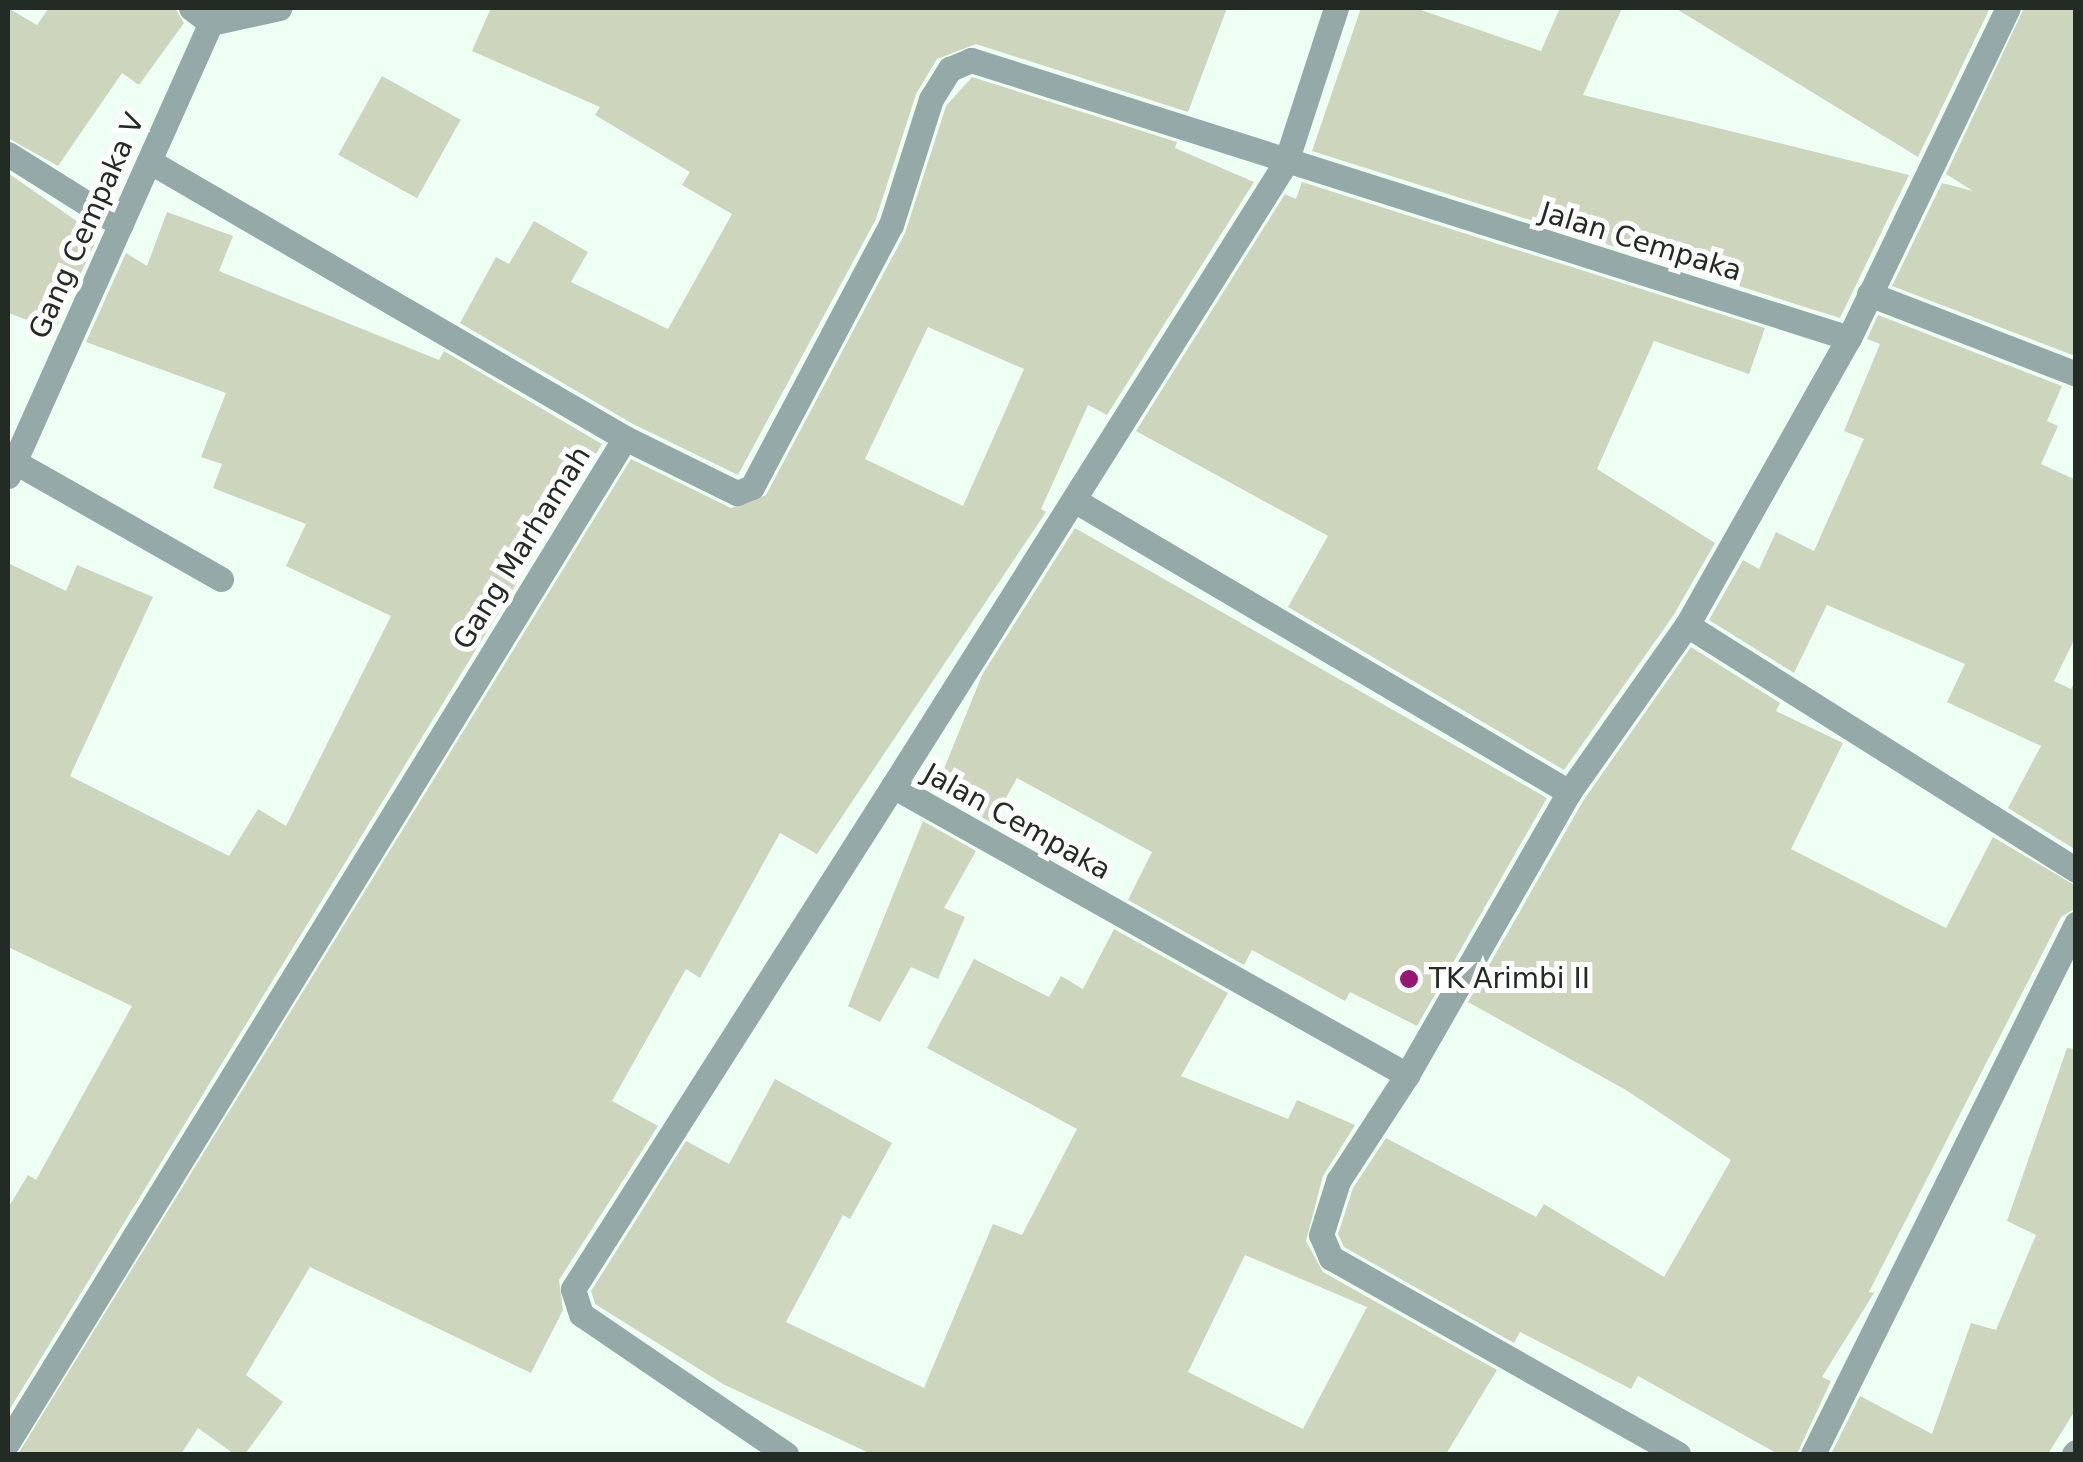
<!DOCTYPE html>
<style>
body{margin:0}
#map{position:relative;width:2083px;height:1462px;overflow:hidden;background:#eefff4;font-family:"DejaVu Sans",sans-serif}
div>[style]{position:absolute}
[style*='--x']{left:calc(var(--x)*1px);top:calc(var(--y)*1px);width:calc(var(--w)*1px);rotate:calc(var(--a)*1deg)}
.building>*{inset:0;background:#cdd6bc;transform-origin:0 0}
.street>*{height:25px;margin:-12.5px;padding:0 12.5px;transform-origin:12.5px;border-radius:12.5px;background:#95aaa8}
.dots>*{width:28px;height:28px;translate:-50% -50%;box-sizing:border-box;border:5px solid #fff;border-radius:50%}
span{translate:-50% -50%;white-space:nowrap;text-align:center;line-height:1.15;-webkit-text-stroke:10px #fff;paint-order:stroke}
.street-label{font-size:28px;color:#222c25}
.poi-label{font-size:28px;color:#222c25}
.left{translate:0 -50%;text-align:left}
.frame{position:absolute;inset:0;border:10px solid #222c25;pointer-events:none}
</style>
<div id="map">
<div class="building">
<i style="clip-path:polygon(8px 8px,37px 25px,49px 8px,175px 8px,184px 23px,139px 85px,122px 73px,58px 166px,8px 138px)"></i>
<i style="clip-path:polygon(491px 8px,1227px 8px,1188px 112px,976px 44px,937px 59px,916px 94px,876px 219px,738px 475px,633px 424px,460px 323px,496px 257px,509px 264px,534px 221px,588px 252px,571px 282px,668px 329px,732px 214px,682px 185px,690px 172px,595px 115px,600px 107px,472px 51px)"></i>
<i style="clip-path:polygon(1361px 8px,1415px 8px,1541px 51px,1560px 8px,1622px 8px,1583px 95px,1909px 175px,1840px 318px,1312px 151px)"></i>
<i style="clip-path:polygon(1675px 8px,1990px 8px,1918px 157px)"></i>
<i style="clip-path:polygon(2024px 8px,2076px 8px,2075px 356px,1892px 286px,1942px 183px,1973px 191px,1946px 174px)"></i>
<i style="left:382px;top:76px;width:90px;height:90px;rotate:29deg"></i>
<i style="clip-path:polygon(evenodd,972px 77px,1177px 142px,1175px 148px,1254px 182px,1107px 415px,1088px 405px,1041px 509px,1046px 512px,817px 854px,780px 833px,700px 978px,686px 969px,612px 1101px,658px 1126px,559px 1280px,563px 1310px,531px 1373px,310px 1267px,246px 1375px,283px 1402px,245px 1454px,234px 1454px,198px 1428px,181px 1454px,18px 1454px,631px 459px,731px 508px,766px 495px,905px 233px,946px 106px,972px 77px,928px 327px,1024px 369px,963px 506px,865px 459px,928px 327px)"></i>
<i style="clip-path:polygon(8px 173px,98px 236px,55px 330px,8px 313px)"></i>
<i style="clip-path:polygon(1302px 182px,1765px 328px,1749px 374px,1654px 341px,1597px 469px,1715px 543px,1673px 616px,1564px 770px,1288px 607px,1328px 536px,1136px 431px,1285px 194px,1296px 199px)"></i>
<i style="clip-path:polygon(167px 212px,233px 236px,219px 271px,439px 360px,444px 351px,602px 444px,8px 1412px,8px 1208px,28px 1175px,36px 1180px,132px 1006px,8px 947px,8px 563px,66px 591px,77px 565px,153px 597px,70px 776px,229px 856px,258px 809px,286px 826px,391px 616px,286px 566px,306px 524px,213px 488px,222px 464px,201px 457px,226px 393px,86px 342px,126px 253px,147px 266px)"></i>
<i style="clip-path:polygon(1878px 315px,2062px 386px,2047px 421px,2058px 426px,2041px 464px,2076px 480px,2076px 636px,2054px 681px,2071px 689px,2076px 680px,2076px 850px,2008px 808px,2041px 746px,1947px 702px,1965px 664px,1827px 605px,1794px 673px,1709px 620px,1743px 560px,1759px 569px,1776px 532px,1814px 551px,1864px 439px,1844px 431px,1880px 344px,1867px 339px)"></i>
<i style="clip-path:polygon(1075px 528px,1547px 798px,1417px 1026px,1350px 992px,1345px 1001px,1252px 950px,1244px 965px,1128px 900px,1152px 852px,1017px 778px,992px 823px,935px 791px,982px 675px)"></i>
<i style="clip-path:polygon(1691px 647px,1780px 703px,1776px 711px,1843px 743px,1791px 849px,1946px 928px,1993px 837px,2076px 886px,2076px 908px,2061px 917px,1869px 1292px,1874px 1293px,1822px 1377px,1831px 1381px,1797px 1454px,1778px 1454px,1638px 1376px,1631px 1389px,1520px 1332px,1514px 1343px,1344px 1247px,1338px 1234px,1353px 1188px,1386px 1138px,1536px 1217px,1544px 1204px,1664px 1277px,1731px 1160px,1626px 1090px,1468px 1002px,1583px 801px)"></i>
<i style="clip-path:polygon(923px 821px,976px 851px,944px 908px,965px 917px,938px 979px,911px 967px,880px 1022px,848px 1006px)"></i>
<i style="clip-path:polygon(evenodd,1114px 929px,1228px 993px,1181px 1076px,1288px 1119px,1297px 1100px,1355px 1125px,1323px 1176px,1306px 1241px,1323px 1272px,1497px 1370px,1446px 1454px,871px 1454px,723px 1384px,595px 1304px,591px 1291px,686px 1141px,729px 1164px,775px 1079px,892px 1143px,850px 1219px,843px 1215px,786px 1322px,924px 1388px,993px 1224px,1022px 1235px,1077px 1129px,927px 1048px,974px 959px,1049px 997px,1061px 976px,1083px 989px,1114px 929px,1245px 1255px,1367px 1307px,1303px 1429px,1188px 1372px,1245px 1255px)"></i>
<i style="clip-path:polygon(2067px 1048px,2076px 1049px,2076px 1409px,2048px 1454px,1831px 1454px,1860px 1396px,1932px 1434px,1971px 1323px,1996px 1330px,2036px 1235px,2007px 1221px)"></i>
</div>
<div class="street">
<i style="--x:1336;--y:8;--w:162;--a:108"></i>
<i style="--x:1286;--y:162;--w:737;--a:122.2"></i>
<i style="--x:893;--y:786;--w:590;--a:29.35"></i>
<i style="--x:211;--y:23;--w:70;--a:-12.4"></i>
<i style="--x:8;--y:154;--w:133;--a:32.1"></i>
<i style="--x:149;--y:161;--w:551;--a:30.2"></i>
<i style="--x:625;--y:438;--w:125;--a:26.2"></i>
<i style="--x:737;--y:493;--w:16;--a:-22"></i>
<i style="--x:752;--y:487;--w:297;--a:-62.1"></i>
<i style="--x:891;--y:225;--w:132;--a:-72.4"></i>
<i style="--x:931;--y:99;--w:36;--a:-58"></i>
<i style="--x:950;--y:69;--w:23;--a:-23"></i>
<i style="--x:971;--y:60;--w:921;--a:17.57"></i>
<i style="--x:1869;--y:294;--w:222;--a:21.1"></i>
<i style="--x:8;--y:458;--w:245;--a:29.6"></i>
<i style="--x:8;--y:476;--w:496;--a:-65.9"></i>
<i style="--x:211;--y:23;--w:25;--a:-143"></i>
<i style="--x:1074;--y:500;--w:575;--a:30.54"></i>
<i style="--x:1687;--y:625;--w:460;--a:32.2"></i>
<i style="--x:8;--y:1442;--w:1178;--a:-58.43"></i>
<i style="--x:786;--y:1454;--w:248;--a:-145.7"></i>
<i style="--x:581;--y:1314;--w:26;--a:-108"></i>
<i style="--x:573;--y:1289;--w:596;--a:-57.54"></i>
<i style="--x:1678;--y:1454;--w:399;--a:-150.5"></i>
<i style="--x:1331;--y:1258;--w:25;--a:-113"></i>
<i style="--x:1321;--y:1235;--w:57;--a:-72.5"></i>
<i style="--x:1338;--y:1181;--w:126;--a:-56.9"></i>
<i style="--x:1407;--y:1075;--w:326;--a:-60.2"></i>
<i style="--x:1569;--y:792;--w:204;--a:-54.8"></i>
<i style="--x:1687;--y:625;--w:330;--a:-60.6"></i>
<i style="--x:1849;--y:338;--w:366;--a:-64.3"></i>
<i style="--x:1813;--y:1454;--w:592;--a:-63.61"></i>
<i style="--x:2074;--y:1454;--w:3;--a:-45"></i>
</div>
<div class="dots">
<i style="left:1409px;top:979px;background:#961770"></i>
</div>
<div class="street-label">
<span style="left:87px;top:226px;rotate:-66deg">Gang Cempaka V</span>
<span style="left:1641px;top:242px;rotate:17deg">Jalan Cempaka</span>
<span style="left:522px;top:548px;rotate:-58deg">Gang Marhamah</span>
<span style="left:1017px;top:822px;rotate:29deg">Jalan Cempaka</span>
</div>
<div class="poi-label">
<span class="left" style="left:1429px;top:979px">TK Arimbi II</span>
</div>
<div class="frame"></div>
</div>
